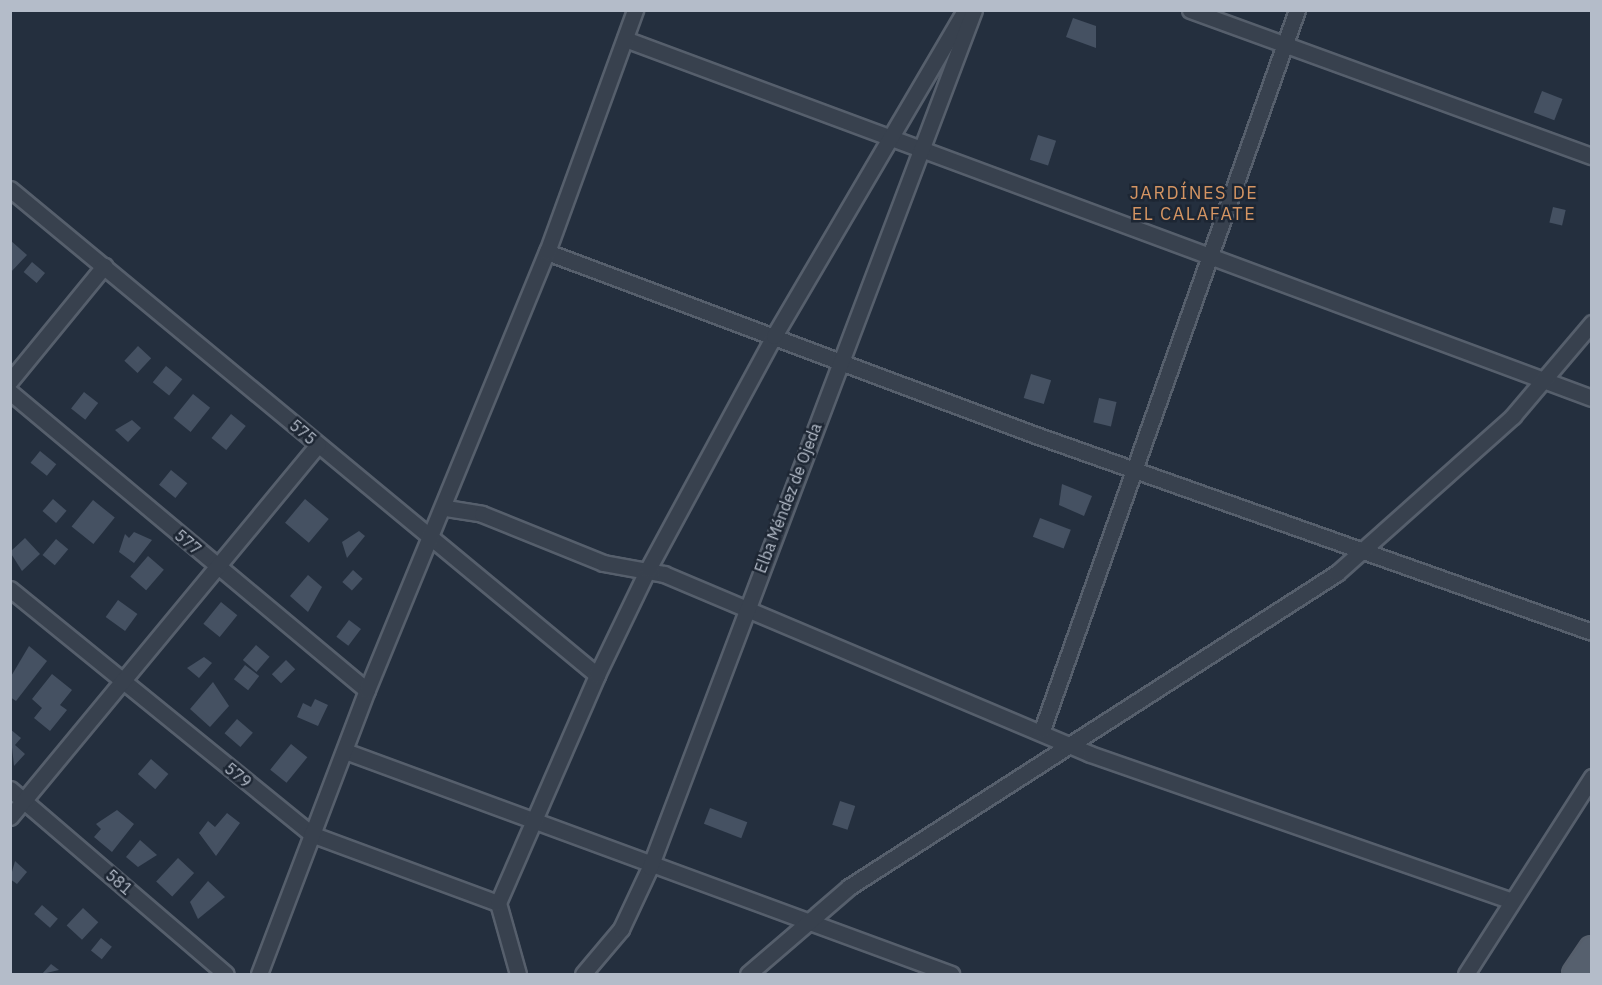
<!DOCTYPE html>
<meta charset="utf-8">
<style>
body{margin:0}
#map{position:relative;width:1602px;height:985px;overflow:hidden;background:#242f3e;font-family:"IBM Plex Sans",sans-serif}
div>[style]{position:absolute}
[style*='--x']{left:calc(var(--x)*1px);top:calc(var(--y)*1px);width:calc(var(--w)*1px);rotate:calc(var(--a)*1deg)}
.building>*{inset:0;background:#455162;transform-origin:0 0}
.roads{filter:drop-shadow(2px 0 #565f6c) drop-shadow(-2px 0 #565f6c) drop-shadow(0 2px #565f6c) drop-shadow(0 -2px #565f6c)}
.minor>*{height:15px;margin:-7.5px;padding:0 7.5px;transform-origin:7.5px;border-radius:7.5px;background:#38414e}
.primary>*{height:24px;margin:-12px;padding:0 12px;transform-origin:12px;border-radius:12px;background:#56606e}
span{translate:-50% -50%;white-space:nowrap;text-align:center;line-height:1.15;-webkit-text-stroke:5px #1d2633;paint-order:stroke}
.street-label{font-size:16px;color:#b4bcc9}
.neighbourhood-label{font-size:18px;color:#d59563;letter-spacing:1.5px}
.frame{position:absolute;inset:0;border:12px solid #b4bcc9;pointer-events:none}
</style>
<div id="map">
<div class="building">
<i style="clip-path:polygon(1073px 18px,1096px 26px,1096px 48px,1066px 37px)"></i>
<i style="left:1542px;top:91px;width:22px;height:23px;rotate:21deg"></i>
<i style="left:1038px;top:135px;width:19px;height:26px;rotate:18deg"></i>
<i style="left:1553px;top:207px;width:13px;height:16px;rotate:13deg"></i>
<i style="clip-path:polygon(10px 240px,27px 255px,10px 273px)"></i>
<i style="left:32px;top:262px;width:17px;height:13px;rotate:40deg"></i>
<i style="left:138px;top:346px;width:18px;height:20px;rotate:43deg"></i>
<i style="left:166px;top:366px;width:21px;height:21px;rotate:39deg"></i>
<i style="left:1031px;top:374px;width:21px;height:25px;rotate:17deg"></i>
<i style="left:84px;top:392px;width:18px;height:21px;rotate:38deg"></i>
<i style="left:193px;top:394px;width:22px;height:31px;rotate:39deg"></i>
<i style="left:1099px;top:398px;width:18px;height:25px;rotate:13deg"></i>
<i style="left:231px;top:414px;width:19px;height:31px;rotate:39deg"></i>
<i style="clip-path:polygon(132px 420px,141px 428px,128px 442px,115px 430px)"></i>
<i style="left:40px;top:451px;width:21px;height:15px;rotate:39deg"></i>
<i style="left:171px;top:470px;width:21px;height:19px;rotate:39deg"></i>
<i style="clip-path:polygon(1062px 484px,1092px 496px,1084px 516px,1059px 505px)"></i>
<i style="left:53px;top:499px;width:18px;height:16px;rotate:41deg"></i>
<i style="left:305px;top:499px;width:31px;height:31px;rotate:40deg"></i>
<i style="left:93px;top:500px;width:28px;height:34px;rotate:39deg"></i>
<i style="left:1040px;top:518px;width:33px;height:20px;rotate:21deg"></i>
<i style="clip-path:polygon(359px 531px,365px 536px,347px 558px,342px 542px)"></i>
<i style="clip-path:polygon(134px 532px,152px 540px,134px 563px,119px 552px,125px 534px,129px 538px)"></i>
<i style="clip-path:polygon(25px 538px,40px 554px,22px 571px,10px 552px)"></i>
<i style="left:56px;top:539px;width:16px;height:21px;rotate:40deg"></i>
<i style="left:148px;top:556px;width:21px;height:27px;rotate:41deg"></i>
<i style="left:353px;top:570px;width:13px;height:16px;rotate:42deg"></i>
<i style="clip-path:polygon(308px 575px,322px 587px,308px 612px,290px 596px)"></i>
<i style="left:118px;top:600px;width:24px;height:21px;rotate:36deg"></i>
<i style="left:221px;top:602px;width:21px;height:28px;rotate:39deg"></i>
<i style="left:349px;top:620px;width:15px;height:21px;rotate:37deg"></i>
<i style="left:256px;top:645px;width:18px;height:20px;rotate:41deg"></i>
<i style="clip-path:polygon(29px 646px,47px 661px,16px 701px,10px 697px,10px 678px)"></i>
<i style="clip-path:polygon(204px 657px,212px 663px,199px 678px,187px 668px)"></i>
<i style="left:286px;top:660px;width:13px;height:20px;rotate:45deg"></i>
<i style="left:245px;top:665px;width:18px;height:18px;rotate:38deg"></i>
<i style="clip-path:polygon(52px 674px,72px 690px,60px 705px,67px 710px,50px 731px,34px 718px,42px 708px,32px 699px)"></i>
<i style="clip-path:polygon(213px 682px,229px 706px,210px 727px,190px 709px)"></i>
<i style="clip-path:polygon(315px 699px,328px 705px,318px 726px,297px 717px,303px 703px,311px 707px)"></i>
<i style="left:237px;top:719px;width:21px;height:19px;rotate:41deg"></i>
<i style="clip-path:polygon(10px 729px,21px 738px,15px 745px,25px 754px,14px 766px)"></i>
<i style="left:291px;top:744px;width:21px;height:33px;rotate:39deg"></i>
<i style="left:151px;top:759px;width:23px;height:20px;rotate:41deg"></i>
<i style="left:840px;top:801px;width:16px;height:25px;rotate:18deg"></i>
<i style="left:710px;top:808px;width:40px;height:17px;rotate:21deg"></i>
<i style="clip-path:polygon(117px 810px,134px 824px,112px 852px,94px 837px,101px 829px,96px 824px)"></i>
<i style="clip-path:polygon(227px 813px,240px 823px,216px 856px,199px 833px,208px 821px,215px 827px)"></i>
<i style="clip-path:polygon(140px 840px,157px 855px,138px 867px,126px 857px)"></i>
<i style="left:178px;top:858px;width:22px;height:32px;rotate:43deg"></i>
<i style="clip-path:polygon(15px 861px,27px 872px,17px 884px,10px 879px)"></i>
<i style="clip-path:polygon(208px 881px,225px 897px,198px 919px,190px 902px)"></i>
<i style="left:42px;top:905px;width:21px;height:12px;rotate:41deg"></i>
<i style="left:83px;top:908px;width:21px;height:24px;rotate:43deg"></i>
<i style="left:101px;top:938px;width:14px;height:16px;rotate:39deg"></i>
<i style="clip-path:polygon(51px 964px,59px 970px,42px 974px)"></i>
</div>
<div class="roads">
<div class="minor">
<i style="--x:1190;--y:10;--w:428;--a:20"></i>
<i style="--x:625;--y:39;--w:1031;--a:20.37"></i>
<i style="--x:10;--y:189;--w:762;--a:39.62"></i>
<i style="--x:547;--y:252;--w:516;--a:20.54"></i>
<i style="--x:1030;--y:433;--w:596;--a:19.5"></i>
<i style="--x:10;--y:381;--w:149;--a:-50.7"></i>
<i style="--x:10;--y:392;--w:465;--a:39.9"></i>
<i style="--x:446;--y:508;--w:36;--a:9"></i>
<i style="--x:482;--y:514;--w:131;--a:22"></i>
<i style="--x:603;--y:563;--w:62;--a:10.2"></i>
<i style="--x:664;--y:574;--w:462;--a:22.9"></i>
<i style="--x:1090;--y:754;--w:446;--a:19.2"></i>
<i style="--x:10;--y:589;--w:388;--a:39.1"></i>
<i style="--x:311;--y:834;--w:199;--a:20.3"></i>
<i style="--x:1042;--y:730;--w:764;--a:-70.5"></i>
<i style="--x:345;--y:751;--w:646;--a:20.2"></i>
<i style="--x:10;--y:789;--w:284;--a:40.6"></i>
<i style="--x:10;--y:817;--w:483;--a:-50.4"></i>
<i style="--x:259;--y:974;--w:304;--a:-69.2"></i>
<i style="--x:367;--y:690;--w:474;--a:-67.7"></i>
<i style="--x:547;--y:252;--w:258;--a:-70"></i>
<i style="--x:518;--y:974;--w:74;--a:-105.7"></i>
<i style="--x:498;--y:903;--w:249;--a:-66.5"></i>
<i style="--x:597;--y:675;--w:118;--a:-64.3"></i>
<i style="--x:648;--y:569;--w:265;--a:-61.6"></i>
<i style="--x:774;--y:336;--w:378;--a:-59.6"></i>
<i style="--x:583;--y:974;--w:59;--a:-49.8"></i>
<i style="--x:621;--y:929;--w:68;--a:-64.9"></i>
<i style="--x:650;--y:867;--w:916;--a:-69.29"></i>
<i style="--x:748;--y:974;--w:133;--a:-40.7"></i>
<i style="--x:849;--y:887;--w:580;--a:-32.76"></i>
<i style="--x:1337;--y:573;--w:236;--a:-41.7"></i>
<i style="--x:1513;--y:416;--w:122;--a:-49.7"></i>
<i style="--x:1466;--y:974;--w:234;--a:-57.4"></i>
</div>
<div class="primary">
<i style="--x:1575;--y:974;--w:30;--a:-56"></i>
</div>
</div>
<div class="street-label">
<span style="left:303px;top:432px;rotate:40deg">575</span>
<span style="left:788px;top:498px;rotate:-69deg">Elba Méndez de Ojeda</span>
<span style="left:188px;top:542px;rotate:40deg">577</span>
<span style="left:238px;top:775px;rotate:39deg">579</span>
<span style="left:119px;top:882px;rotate:41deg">581</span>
</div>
<div class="neighbourhood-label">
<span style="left:1194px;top:204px">JARDÍNES DE<br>EL CALAFATE</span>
</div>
<div class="frame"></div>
</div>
